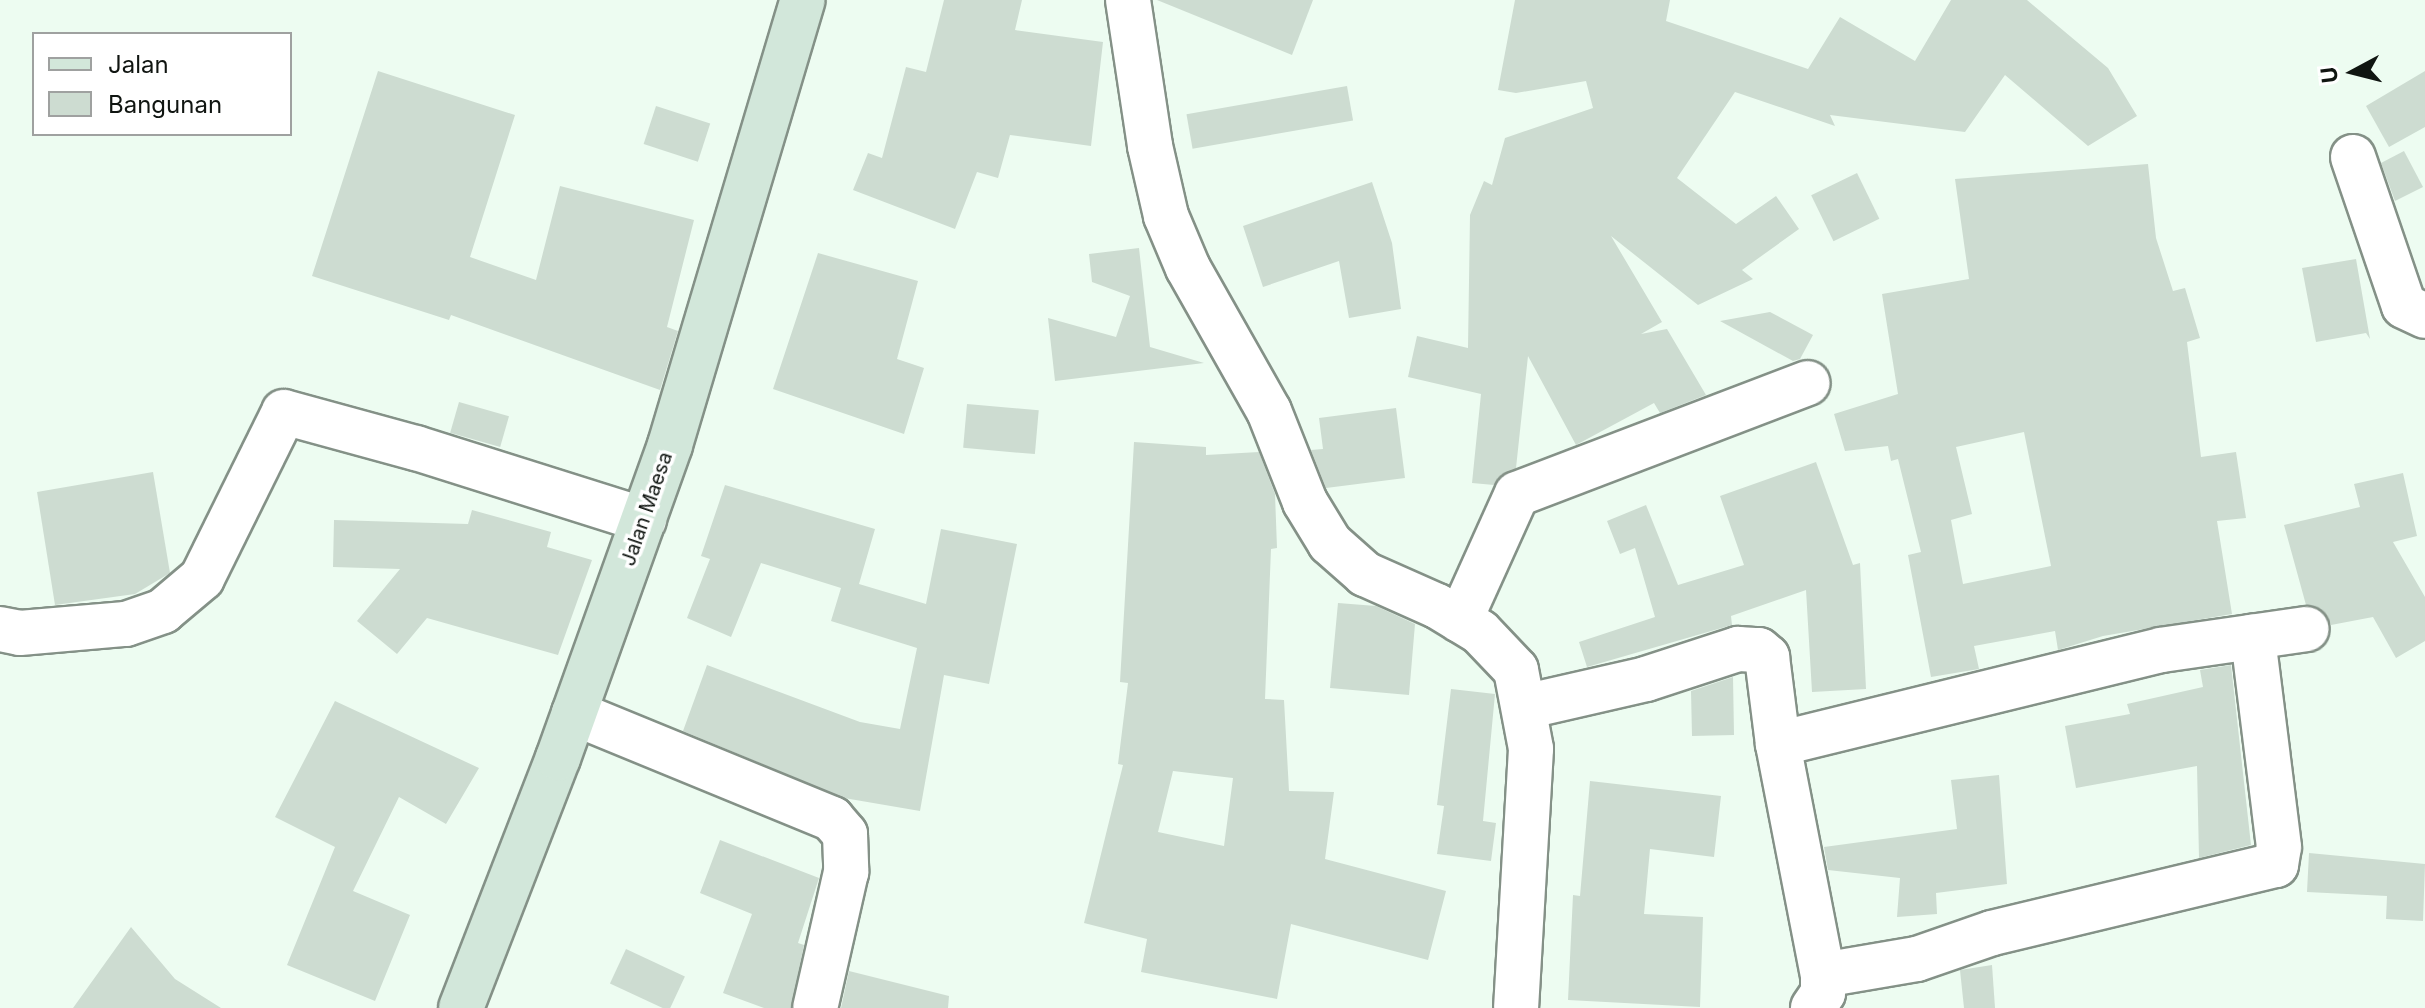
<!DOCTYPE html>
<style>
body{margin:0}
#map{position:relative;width:2425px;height:1008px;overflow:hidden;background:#edfcf1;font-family:Inter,sans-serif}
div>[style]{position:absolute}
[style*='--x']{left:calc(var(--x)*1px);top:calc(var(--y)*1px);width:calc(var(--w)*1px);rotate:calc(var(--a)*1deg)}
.building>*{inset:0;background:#cddcd1;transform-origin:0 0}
.roads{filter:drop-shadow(2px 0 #849187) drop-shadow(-2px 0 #849187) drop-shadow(0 2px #849187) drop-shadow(0 -2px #849187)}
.street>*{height:44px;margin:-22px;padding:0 22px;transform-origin:22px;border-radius:22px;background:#fff}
.secondary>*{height:44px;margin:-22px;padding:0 22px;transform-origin:22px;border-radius:22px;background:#d2e7da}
span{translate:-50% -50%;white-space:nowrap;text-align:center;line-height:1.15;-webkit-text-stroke:7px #fff;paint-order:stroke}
.street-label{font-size:20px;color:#101511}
.legend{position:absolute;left:32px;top:32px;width:260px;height:104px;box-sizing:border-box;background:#fff;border:2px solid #9fa1a0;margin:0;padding:10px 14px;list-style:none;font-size:24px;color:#101511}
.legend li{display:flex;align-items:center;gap:16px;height:40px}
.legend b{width:40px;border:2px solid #9fa1a0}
.north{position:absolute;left:2313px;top:32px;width:80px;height:80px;-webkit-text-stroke:6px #fff;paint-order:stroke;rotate:263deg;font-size:22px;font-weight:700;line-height:32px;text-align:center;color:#101511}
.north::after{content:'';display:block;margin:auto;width:28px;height:36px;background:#101511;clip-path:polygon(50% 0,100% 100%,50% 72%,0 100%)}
</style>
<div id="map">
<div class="building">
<i style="clip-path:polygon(944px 0,1022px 0,1015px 30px,1103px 42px,1091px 146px,1010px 135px,998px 178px,977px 172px,955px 229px,853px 190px,868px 153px,882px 158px,906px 67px,926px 72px)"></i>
<i style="clip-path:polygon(1157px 0,1313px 0,1292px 55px)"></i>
<i style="clip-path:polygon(1515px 0,1670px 0,1666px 21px,1808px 69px,1840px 17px,1915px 61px,1951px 0,2027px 0,2108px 68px,2137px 116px,2088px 146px,2005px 75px,1965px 132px,1830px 115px,1835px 126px,1735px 92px,1677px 178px,1736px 224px,1776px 196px,1799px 229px,1742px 270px,1753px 279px,1698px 305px,1611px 236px,1662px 322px,1641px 334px,1667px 329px,1706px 395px,1660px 413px,1654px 403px,1576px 445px,1528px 356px,1516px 468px,1494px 485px,1472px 483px,1481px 394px,1408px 377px,1417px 336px,1468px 348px,1470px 215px,1484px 181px,1492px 185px,1505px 138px,1593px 108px,1586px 81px,1516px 93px,1498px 90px)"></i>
<i style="clip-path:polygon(378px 71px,515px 115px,470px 257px,536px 280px,560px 186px,694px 220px,667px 327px,678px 331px,660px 390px,451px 315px,449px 320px,312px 276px)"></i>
<i style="clip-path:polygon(2425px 71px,2425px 127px,2389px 147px,2366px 106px)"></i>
<i style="left:1347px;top:86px;width:35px;height:163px;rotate:80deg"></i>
<i style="left:656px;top:106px;width:57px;height:40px;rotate:18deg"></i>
<i style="clip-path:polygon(2404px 151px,2423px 187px,2395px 201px,2381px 163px)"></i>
<i style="clip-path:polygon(evenodd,2148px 164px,2156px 238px,2173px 291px,2185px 288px,2200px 338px,2187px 342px,2201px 457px,2236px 452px,2246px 518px,2217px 521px,2232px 614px,2103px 636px,2058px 650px,2055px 631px,1974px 646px,1979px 669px,1931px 677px,1908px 555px,1921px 552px,1898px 459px,1891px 461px,1888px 446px,1845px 451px,1834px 414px,1898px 394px,1882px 294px,1969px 279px,1955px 179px,2148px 164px,2024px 432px,2051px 566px,1963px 584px,1951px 520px,1972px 514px,1956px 447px,2024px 432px)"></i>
<i style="left:1857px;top:173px;width:51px;height:51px;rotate:64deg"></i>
<i style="clip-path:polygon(1372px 182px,1392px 243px,1401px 309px,1349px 318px,1339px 261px,1263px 287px,1243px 226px)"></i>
<i style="clip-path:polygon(1139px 248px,1150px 347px,1204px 363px,1055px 381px,1048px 318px,1116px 337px,1130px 296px,1092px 282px,1089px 254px)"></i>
<i style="clip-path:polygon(818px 253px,918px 281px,897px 359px,924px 368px,904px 434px,773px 389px)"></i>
<i style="clip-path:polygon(2356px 259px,2370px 339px,2366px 333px,2316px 342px,2302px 268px)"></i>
<i style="clip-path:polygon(1770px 312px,1813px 335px,1800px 359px,1793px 361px,1720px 321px)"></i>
<i style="left:459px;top:402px;width:52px;height:32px;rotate:16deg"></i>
<i style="left:967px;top:404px;width:72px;height:44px;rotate:5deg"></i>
<i style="clip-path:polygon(1396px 408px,1405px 478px,1326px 488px,1311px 450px,1323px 449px,1319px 418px)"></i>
<i style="clip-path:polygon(evenodd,1134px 442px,1206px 447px,1206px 455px,1259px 452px,1275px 494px,1277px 548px,1271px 549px,1265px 699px,1284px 700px,1289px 791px,1334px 792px,1325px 859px,1446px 891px,1428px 960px,1291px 924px,1277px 999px,1141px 972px,1147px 939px,1084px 923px,1123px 765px,1118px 764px,1128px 683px,1120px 682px,1134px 442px,1173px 771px,1233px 778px,1224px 846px,1158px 832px,1173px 771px)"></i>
<i style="clip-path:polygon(1816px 462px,1853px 565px,1860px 563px,1866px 689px,1812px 692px,1806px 590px,1731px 616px,1732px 625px,1587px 667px,1579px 642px,1655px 617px,1635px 548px,1620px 554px,1607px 521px,1646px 505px,1678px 585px,1744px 565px,1720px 496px)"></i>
<i style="clip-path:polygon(153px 472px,170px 573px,135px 594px,55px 605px,37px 492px)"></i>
<i style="clip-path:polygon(2403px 473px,2417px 536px,2393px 542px,2425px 597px,2425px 641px,2396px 658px,2373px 617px,2331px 625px,2325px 613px,2306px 605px,2284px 525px,2360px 507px,2354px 484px)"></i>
<i style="clip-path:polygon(725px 485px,875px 529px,859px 584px,926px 604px,941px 529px,1017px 544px,989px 684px,944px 675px,920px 811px,844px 798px,683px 731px,707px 665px,860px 722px,900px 729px,917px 648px,831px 621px,841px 588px,761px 563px,731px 637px,687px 618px,710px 559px,701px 556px)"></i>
<i style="clip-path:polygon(472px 510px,551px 532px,547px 547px,592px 560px,558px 655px,427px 618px,397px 654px,357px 621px,400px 569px,333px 567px,334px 520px,468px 524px)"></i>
<i style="clip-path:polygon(1338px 603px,1376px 606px,1415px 624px,1409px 695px,1330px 688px)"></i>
<i style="clip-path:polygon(2231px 665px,2251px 845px,2199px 858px,2197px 766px,2076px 788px,2065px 726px,2130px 714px,2127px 704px,2203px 687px,2200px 670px)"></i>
<i style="clip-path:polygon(1733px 677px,1734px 735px,1692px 736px,1691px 691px)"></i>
<i style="clip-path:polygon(1451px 689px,1495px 694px,1483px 821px,1496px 823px,1491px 861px,1437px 854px,1444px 806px,1437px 805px)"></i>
<i style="clip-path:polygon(335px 701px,479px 768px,446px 824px,399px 797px,353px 891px,410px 915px,375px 1001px,287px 965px,335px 847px,275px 817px)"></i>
<i style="clip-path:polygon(1999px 775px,2007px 884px,1936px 893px,1937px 914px,1897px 917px,1900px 878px,1828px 870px,1824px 847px,1957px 829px,1951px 780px)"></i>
<i style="clip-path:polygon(1590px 781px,1721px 796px,1714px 857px,1650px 849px,1644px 914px,1703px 917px,1700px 1007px,1568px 1000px,1573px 895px,1580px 896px)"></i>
<i style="clip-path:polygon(720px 840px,819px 878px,798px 943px,804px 945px,791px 1008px,764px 1008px,723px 993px,752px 914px,700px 893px)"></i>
<i style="clip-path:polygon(2309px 853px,2425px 864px,2423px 921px,2386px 919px,2387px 896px,2307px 892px)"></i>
<i style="clip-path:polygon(131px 927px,175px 979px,221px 1008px,73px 1008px)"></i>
<i style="left:626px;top:949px;width:65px;height:38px;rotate:25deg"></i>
<i style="clip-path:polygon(1992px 965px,1995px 1008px,1964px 1008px,1960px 970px)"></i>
<i style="clip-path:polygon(849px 971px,949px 996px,948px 1008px,841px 1008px)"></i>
</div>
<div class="roads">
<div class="street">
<i style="--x:1128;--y:0;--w:148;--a:81.4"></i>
<i style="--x:1150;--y:146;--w:72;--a:77.1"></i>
<i style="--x:1166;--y:216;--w:56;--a:67.1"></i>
<i style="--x:1188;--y:268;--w:164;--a:60.5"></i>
<i style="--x:1269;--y:411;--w:98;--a:68.4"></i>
<i style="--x:1305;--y:502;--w:48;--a:58.6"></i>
<i style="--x:1330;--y:543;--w:47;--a:41.5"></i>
<i style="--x:1365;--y:574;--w:79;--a:24"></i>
<i style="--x:1437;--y:606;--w:50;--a:31.2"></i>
<i style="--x:1480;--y:632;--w:52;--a:46.5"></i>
<i style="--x:1516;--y:670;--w:80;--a:79.2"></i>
<i style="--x:1531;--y:749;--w:259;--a:93.3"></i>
<i style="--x:2353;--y:157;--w:157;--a:71.1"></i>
<i style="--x:2404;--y:306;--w:23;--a:25"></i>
<i style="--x:1460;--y:620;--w:138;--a:-65.7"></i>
<i style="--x:1517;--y:494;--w:311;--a:-20.9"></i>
<i style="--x:0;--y:629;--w:20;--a:11"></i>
<i style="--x:20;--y:633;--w:106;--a:-4.9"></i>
<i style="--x:126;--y:624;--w:39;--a:-19"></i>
<i style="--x:163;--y:611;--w:51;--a:-40.2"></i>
<i style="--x:202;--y:578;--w:185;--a:-63.7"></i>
<i style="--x:284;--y:412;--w:137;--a:15.3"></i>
<i style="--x:416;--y:448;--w:239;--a:17.5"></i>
<i style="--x:1524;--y:707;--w:125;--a:-12.9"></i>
<i style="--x:1646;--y:679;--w:97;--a:-18.1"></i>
<i style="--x:1738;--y:649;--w:21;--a:3"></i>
<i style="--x:1759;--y:650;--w:11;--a:41"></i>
<i style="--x:1767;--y:657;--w:88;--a:82.8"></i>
<i style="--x:1778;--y:744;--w:235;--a:79"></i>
<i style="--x:1823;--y:975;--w:18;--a:90"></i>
<i style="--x:1823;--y:993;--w:18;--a:124"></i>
<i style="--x:574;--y:713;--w:279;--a:22.3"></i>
<i style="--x:832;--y:819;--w:20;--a:49"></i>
<i style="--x:845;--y:834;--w:38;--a:88"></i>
<i style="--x:846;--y:872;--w:139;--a:102.8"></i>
<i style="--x:1778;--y:744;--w:394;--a:-13.8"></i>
<i style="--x:2161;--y:650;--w:147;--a:-8.2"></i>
<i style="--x:1823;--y:975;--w:95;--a:-9.7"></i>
<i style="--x:1917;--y:959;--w:79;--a:-19.1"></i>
<i style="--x:1992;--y:933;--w:292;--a:-13.5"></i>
<i style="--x:2276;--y:865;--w:18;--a:-81"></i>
<i style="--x:2279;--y:847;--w:212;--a:-97.1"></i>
</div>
<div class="secondary">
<i style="--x:461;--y:1008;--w:268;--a:-68.8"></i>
<i style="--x:558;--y:758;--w:332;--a:-70.3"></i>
<i style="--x:670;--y:445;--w:464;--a:-73.4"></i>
</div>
</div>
<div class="street-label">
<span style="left:647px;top:509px;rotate:-71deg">Jalan Maesa</span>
</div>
<ul class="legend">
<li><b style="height:10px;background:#d2e7da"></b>Jalan</li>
<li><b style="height:22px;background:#cddcd1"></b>Bangunan</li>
</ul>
<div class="north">U</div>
</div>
